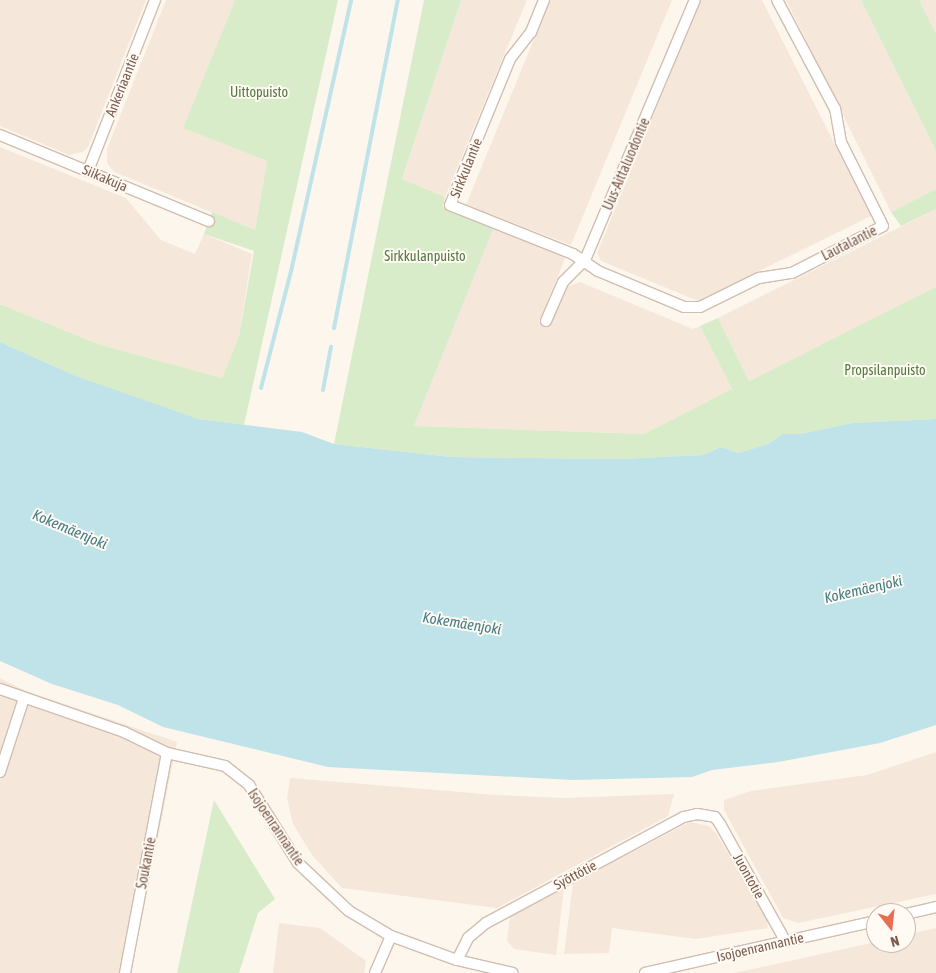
<!DOCTYPE html>
<meta charset="utf-8">
<style>
body{margin:0}
#map{position:relative;width:936px;height:973px;overflow:hidden;background:#fdf6ec;font-family:"Asap Condensed",sans-serif}
div>[style]{position:absolute}
[style*='--x']{left:calc(var(--x)*1px);top:calc(var(--y)*1px);width:calc(var(--w)*1px);rotate:calc(var(--a)*1deg)}
.residential>*{inset:0;background:#f5e8da}
.green>*{inset:0;background:#d8ecc9}
.water>*{inset:0;background:#bfe3e8}
.stream>*{height:4px;margin:-2px;padding:0 2px;transform-origin:2px;border-radius:2px;background:#bfe3e8}
.roads{filter:drop-shadow(1px 0 #d1beb0) drop-shadow(-1px 0 #d1beb0) drop-shadow(0 1px #d1beb0) drop-shadow(0 -1px #d1beb0)}
.minor>*{height:10px;margin:-5px;padding:0 5px;transform-origin:5px;border-radius:5px;background:#fff}
span{translate:-50% -50%;white-space:nowrap;text-align:center;line-height:1.15;-webkit-text-stroke:4px #fffaf3;paint-order:stroke}
.street-label{font-size:14px;color:#7a5c4d}
.park-label{font-size:14px;color:#537a41}
.water-label{font-size:15px;color:#437c86;font-style:italic}
.north{position:absolute;left:866px;top:903px;width:50px;height:50px;box-sizing:border-box;background:#fffaf3;border:1px solid #cabbb1;border-radius:50%;rotate:164deg;font-size:14px;font-weight:700;line-height:20px;text-align:center;color:#7a5c4d}
.north::after{content:'';display:block;margin:auto;width:18px;height:22px;background:#e76f51;clip-path:polygon(50% 0,100% 100%,50% 72%,0 100%)}
</style>
<div id="map">
<div class="residential">
<i style="clip-path:polygon(0 0,146px 0,88px 147px,83px 152px,69px 155px,0 126px)"></i>
<i style="clip-path:polygon(166px 0,235px 0,183px 128px,267px 161px,255px 230px,114px 172px,107px 163px,107px 149px)"></i>
<i style="clip-path:polygon(461px 0,527px 0,445px 197px,402px 179px)"></i>
<i style="clip-path:polygon(550px 0,672px 0,571px 245px,466px 205px)"></i>
<i style="clip-path:polygon(701px 0,762px 0,871px 216px,698px 301px,601px 261px,597px 253px)"></i>
<i style="clip-path:polygon(786px 0,861px 0,936px 151px,936px 189px,891px 212px)"></i>
<i style="clip-path:polygon(919px 0,936px 0,936px 34px)"></i>
<i style="clip-path:polygon(0 147px,126px 198px,161px 240px,195px 254px,204px 234px,252px 254px,239px 336px,222px 378px,98px 344px,0 304px)"></i>
<i style="clip-path:polygon(936px 209px,936px 287px,749px 381px,718px 318px)"></i>
<i style="clip-path:polygon(494px 227px,566px 256px,539px 322px,549px 326px,565px 288px,580px 282px,693px 329px,700px 326px,732px 389px,644px 434px,414px 426px)"></i>
<i style="clip-path:polygon(0 678px,26px 691px,177px 742px,131px 973px,0 973px)"></i>
<i style="clip-path:polygon(936px 752px,936px 894px,798px 923px,783px 918px,724px 810px,724px 800px,751px 791px,867px 775px)"></i>
<i style="clip-path:polygon(290px 778px,496px 795px,564px 798px,674px 794px,668px 816px,497px 908px,342px 888px,312px 855px,293px 824px,287px 798px)"></i>
<i style="clip-path:polygon(690px 822px,709px 826px,716px 833px,767px 919px,768px 928px,696px 939px,612px 928px,609px 953px,564px 954px,573px 883px)"></i>
<i style="clip-path:polygon(564px 888px,556px 955px,514px 949px,507px 941px,510px 917px)"></i>
<i style="clip-path:polygon(279px 923px,320px 928px,366px 961px,364px 973px,273px 973px)"></i>
<i style="clip-path:polygon(936px 928px,936px 973px,734px 973px,876px 942px,906px 943px,906px 935px)"></i>
</div>
<div class="green">
<i style="clip-path:polygon(235px 0,338px 0,244px 425px,198px 419px,174px 412px,76px 376px,0 342px,0 304px,98px 344px,222px 378px,239px 336px,254px 251px,204px 234px,212px 212px,255px 230px,267px 161px,183px 128px)"></i>
<i style="clip-path:polygon(424px 0,461px 0,402px 179px,445px 197px,443px 207px,494px 227px,414px 426px,644px 434px,732px 389px,700px 326px,718px 318px,749px 381px,936px 287px,936px 419px,852px 423px,800px 434px,782px 434px,768px 444px,738px 453px,721px 447px,703px 455px,619px 459px,451px 457px,334px 444px)"></i>
<i style="clip-path:polygon(861px 0,919px 0,936px 34px,936px 151px)"></i>
<i style="clip-path:polygon(936px 189px,936px 209px,901px 226px,891px 212px)"></i>
<i style="clip-path:polygon(214px 800px,275px 899px,258px 913px,239px 973px,177px 973px)"></i>
</div>
<div class="water">
<i style="clip-path:polygon(0 342px,76px 376px,198px 419px,302px 432px,334px 444px,451px 457px,619px 459px,703px 455px,721px 447px,738px 453px,768px 444px,782px 434px,800px 434px,852px 423px,936px 419px,936px 725px,880px 743px,778px 762px,712px 770px,692px 777px,573px 780px,328px 767px,163px 727px,118px 705px,52px 684px,0 661px)"></i>
</div>
<div class="stream">
<i style="--x:334;--y:328;--w:334;--a:-79"></i>
<i style="--x:261;--y:388;--w:125;--a:-75.6"></i>
<i style="--x:292;--y:267;--w:273;--a:-77.5"></i>
<i style="--x:323;--y:390;--w:44;--a:-79.5"></i>
</div>
<div class="roads">
<div class="minor">
<i style="--x:544;--y:0;--w:35;--a:112"></i>
<i style="--x:531;--y:32;--w:34;--a:128"></i>
<i style="--x:510;--y:59;--w:158;--a:112.3"></i>
<i style="--x:450;--y:205;--w:132;--a:21.7"></i>
<i style="--x:573;--y:254;--w:30;--a:34"></i>
<i style="--x:598;--y:271;--w:93;--a:22.7"></i>
<i style="--x:684;--y:307;--w:16;--a:0"></i>
<i style="--x:700;--y:307;--w:66;--a:-26.2"></i>
<i style="--x:759;--y:278;--w:33;--a:-9"></i>
<i style="--x:792;--y:273;--w:102;--a:-27.3"></i>
<i style="--x:883;--y:226;--w:94;--a:-116.6"></i>
<i style="--x:841;--y:142;--w:34;--a:-100"></i>
<i style="--x:835;--y:109;--w:123;--a:-118"></i>
<i style="--x:0;--y:135;--w:226;--a:22.4"></i>
<i style="--x:88;--y:171;--w:184;--a:-68.6"></i>
<i style="--x:546;--y:321;--w:43;--a:-66.4"></i>
<i style="--x:563;--y:282;--w:31;--a:-45"></i>
<i style="--x:585;--y:260;--w:282;--a:-67.1"></i>
<i style="--x:0;--y:689;--w:131;--a:19.1"></i>
<i style="--x:124;--y:732;--w:48;--a:26"></i>
<i style="--x:167;--y:753;--w:59;--a:12.6"></i>
<i style="--x:225;--y:766;--w:31;--a:38"></i>
<i style="--x:249;--y:785;--w:92;--a:57.9"></i>
<i style="--x:298;--y:863;--w:70;--a:43.3"></i>
<i style="--x:349;--y:911;--w:49;--a:30.8"></i>
<i style="--x:391;--y:936;--w:70;--a:20"></i>
<i style="--x:457;--y:960;--w:57;--a:13.1"></i>
<i style="--x:0;--y:772;--w:78;--a:-72"></i>
<i style="--x:906;--y:914;--w:31;--a:-13"></i>
<i style="--x:457;--y:960;--w:25;--a:-63"></i>
<i style="--x:468;--y:938;--w:23;--a:-40"></i>
<i style="--x:486;--y:923;--w:225;--a:-28.2"></i>
<i style="--x:684;--y:817;--w:13;--a:-13"></i>
<i style="--x:697;--y:814;--w:18;--a:9"></i>
<i style="--x:715;--y:817;--w:9;--a:54"></i>
<i style="--x:720;--y:824;--w:135;--a:60.8"></i>
<i style="--x:125;--y:973;--w:224;--a:-79.2"></i>
<i style="--x:375;--y:973;--w:40;--a:-66.6"></i>
<i style="--x:645;--y:973;--w:237;--a:-12.7"></i>
</div>
</div>
<div class="street-label">
<span style="left:122px;top:85px;rotate:-68deg">Ankeriaantie</span>
<span style="left:626px;top:164px;rotate:-67deg">Uus-Aittaluodontie</span>
<span style="left:466px;top:168px;rotate:-68deg">Sirkkulantie</span>
<span style="left:105px;top:178px;rotate:23deg">Siikakuja</span>
<span style="left:849px;top:243px;rotate:-27deg">Lautalantie</span>
<span style="left:276px;top:827px;rotate:56deg">Isojoenrannantie</span>
<span style="left:146px;top:863px;rotate:-79deg">Soukantie</span>
<span style="left:575px;top:875px;rotate:-28deg">Syöttötie</span>
<span style="left:749px;top:876px;rotate:61deg">Juontotie</span>
<span style="left:760px;top:947px;rotate:-13deg">Isojoenrannantie</span>
</div>
<div class="park-label">
<span style="left:259px;top:92px">Uittopuisto</span>
<span style="left:425px;top:256px">Sirkkulanpuisto</span>
<span style="left:885px;top:370px">Propsilanpuisto</span>
</div>
<div class="water-label">
<span style="left:70px;top:529px;rotate:23deg">Kokemäenjoki</span>
<span style="left:863px;top:589px;rotate:-13deg">Kokemäenjoki</span>
<span style="left:462px;top:623px;rotate:9deg">Kokemäenjoki</span>
</div>
<div class="north">N</div>
</div>
